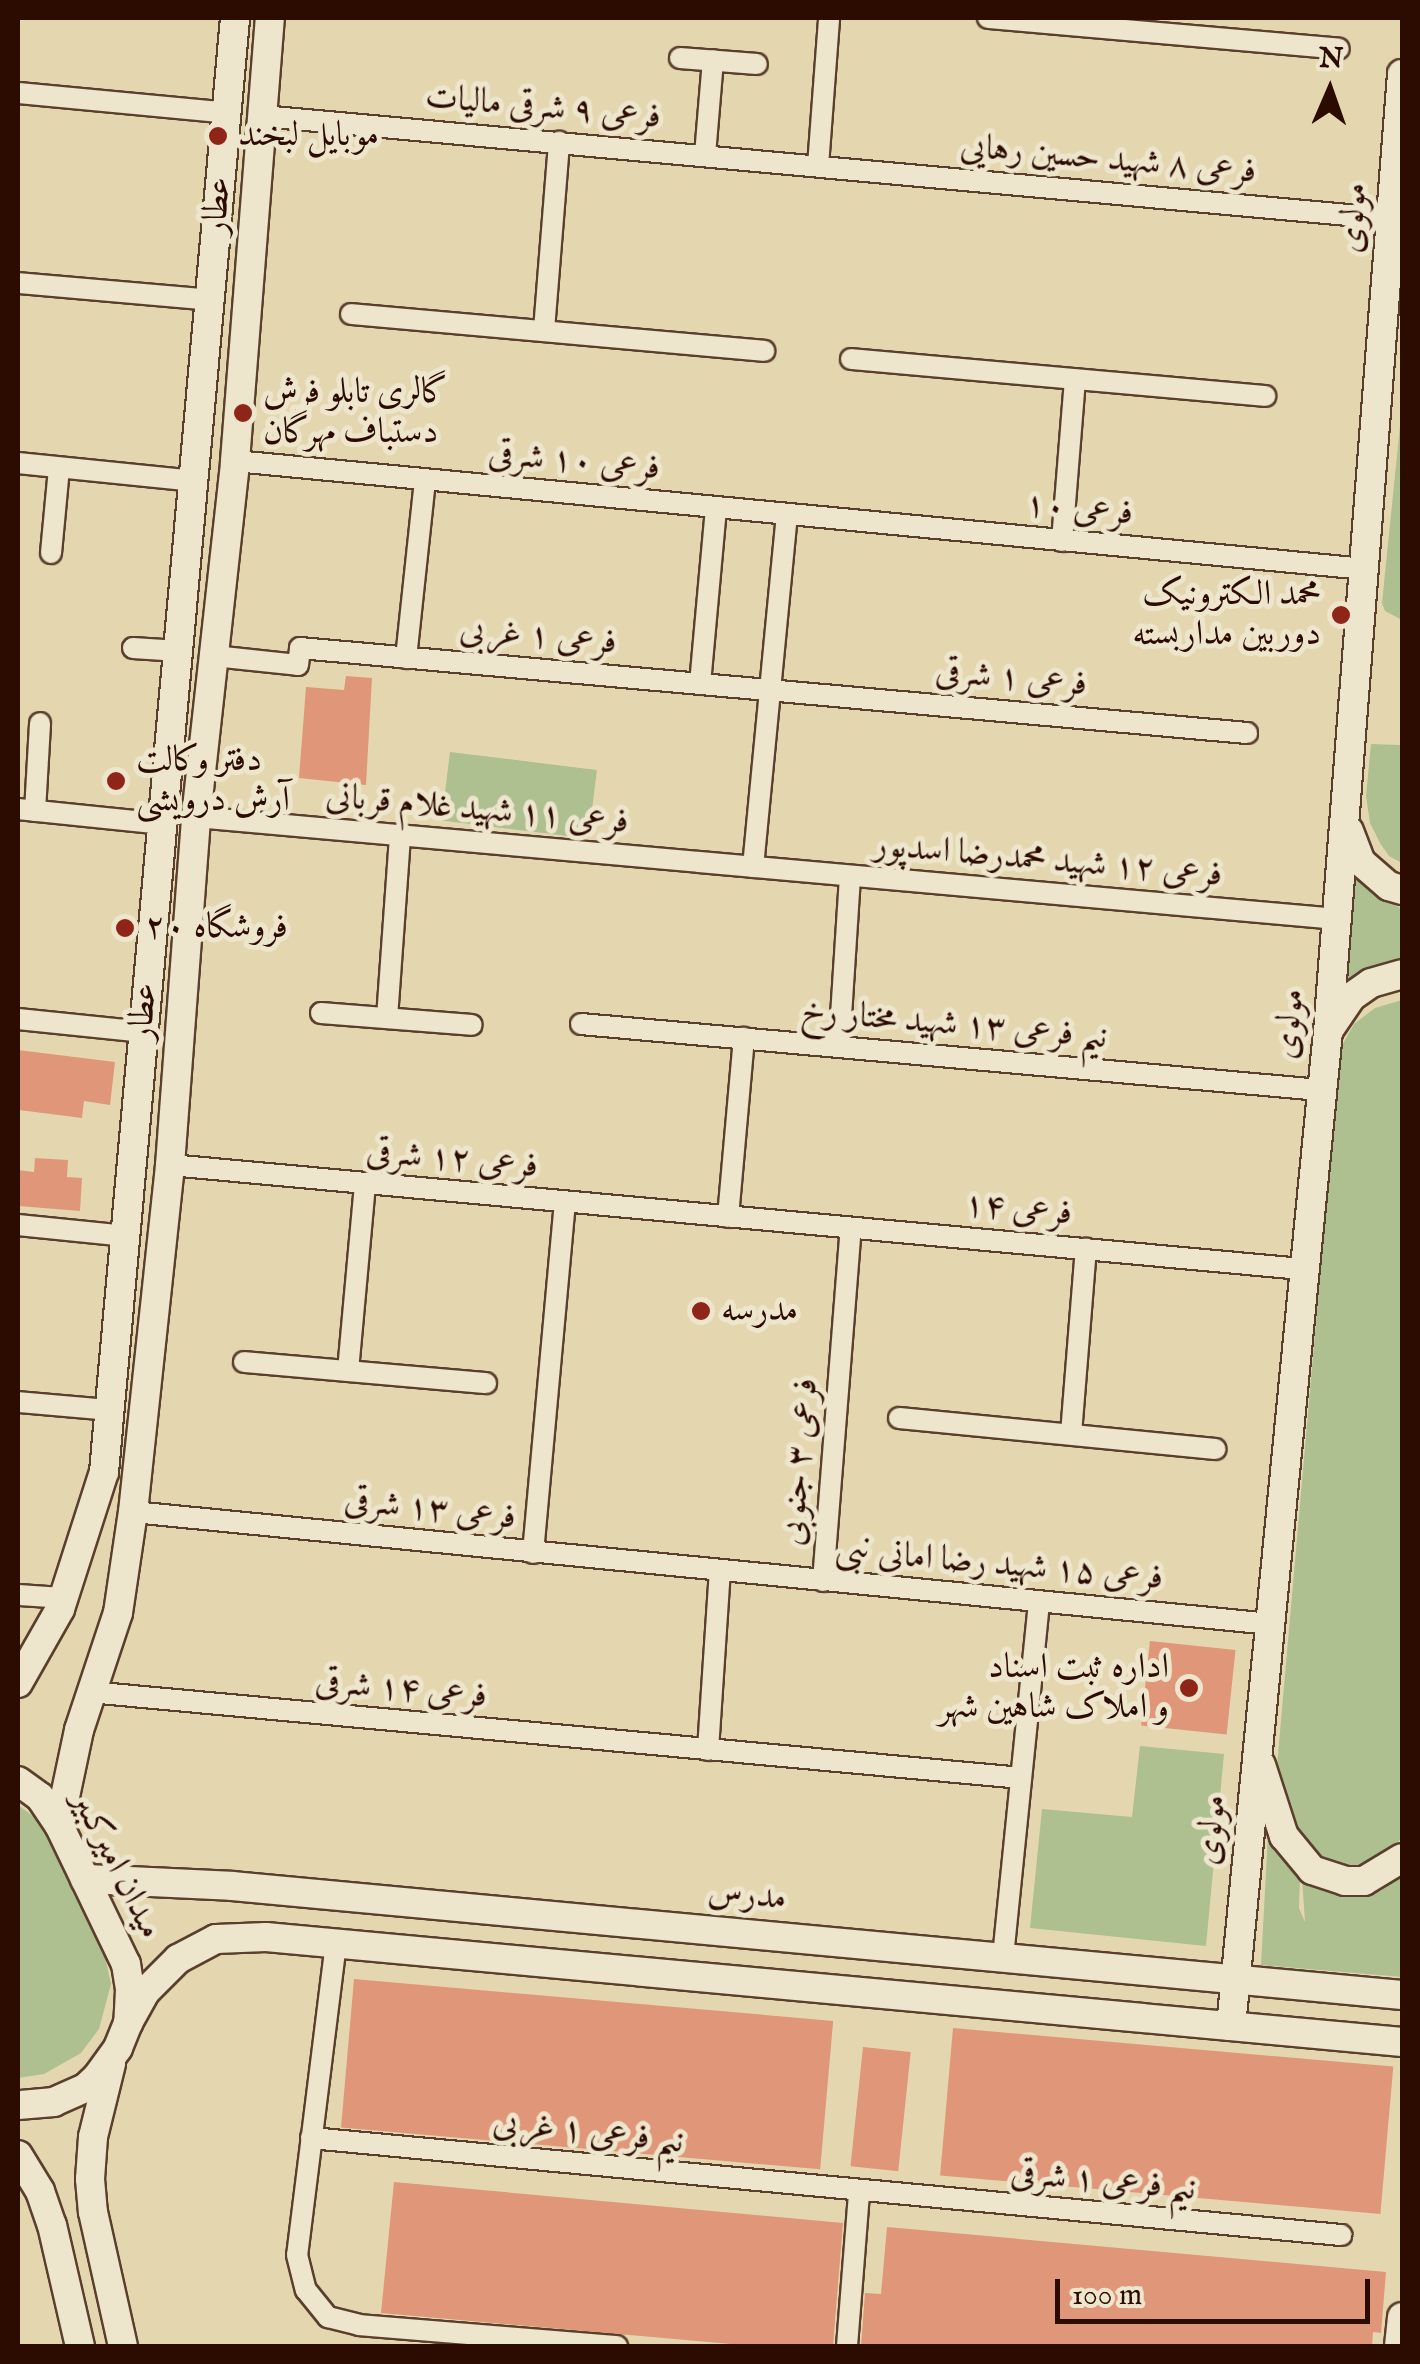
<!DOCTYPE html>
<meta charset="utf-8">
<style>
body{margin:0}
#map{position:relative;width:1420px;height:2364px;overflow:hidden;background:#e4d7b0;font-family:"IM FELL English",Amiri,serif}
div>[style]{position:absolute}
[style*='--x']{left:calc(var(--x)*1px);top:calc(var(--y)*1px);width:calc(var(--w)*1px);rotate:calc(var(--a)*1deg)}
.green>*{inset:0;background:#aebf90;transform-origin:0 0}
.building>*{inset:0;background:#e09779;transform-origin:0 0}
.roads{filter:drop-shadow(2px 0 #5a3f2d) drop-shadow(-2px 0 #5a3f2d) drop-shadow(0 2px #5a3f2d) drop-shadow(0 -2px #5a3f2d)}
.street>*{height:20px;margin:-10px;padding:0 10px;transform-origin:10px;border-radius:10px;background:#ede5cc}
.secondary>*{height:28px;margin:-14px;padding:0 14px;transform-origin:14px;border-radius:14px;background:#ede5cc}
.dots>*{width:28px;height:28px;translate:-50% -50%;box-sizing:border-box;border:5px solid #ede5cc;border-radius:50%}
span{translate:-50% -50%;white-space:nowrap;text-align:center;line-height:1.15;-webkit-text-stroke:10px #ede5cc;paint-order:stroke}
.street-label{font-size:35px;color:#2c0c01}
.poi-label{font-size:35px;color:#2c0c01}
.left{translate:0 -50%;text-align:left}
.right{translate:-100% -50%;text-align:right}
.frame{position:absolute;inset:0;border:20px solid #2c0c01;pointer-events:none}
.north{position:absolute;left:1280px;top:40px;width:100px;height:100px;-webkit-text-stroke:8px #ede5cc;paint-order:stroke;rotate:2deg;font-size:28px;font-weight:700;line-height:40px;text-align:center;color:#2c0c01}
.north::after{content:'';display:block;margin:auto;width:35px;height:45px;background:#2c0c01;clip-path:polygon(50% 0,100% 100%,50% 72%,0 100%)}
.scale{position:absolute;left:1055px;top:2279px;width:315px;height:45px;box-sizing:border-box;border:5px solid #2c0c01;border-top:0;padding-left:12px;font-size:30px;line-height:35px;white-space:nowrap;color:#2c0c01;-webkit-text-stroke:8px #ede5cc;paint-order:stroke}
</style>
<div id="map">
<div class="green">
<i style="clip-path:polygon(1402px 406px,1402px 620px,1385px 611px,1382px 603px)"></i>
<i style="clip-path:polygon(1402px 730px,1402px 863px,1389px 856px,1380px 843px,1370px 823px,1366px 796px,1371px 744px,1400px 745px)"></i>
<i style="left:450px;top:752px;width:148px;height:69px;rotate:7deg"></i>
<i style="clip-path:polygon(1356px 875px,1371px 892px,1402px 909px,1402px 963px,1345px 987px,1350px 878px)"></i>
<i style="clip-path:polygon(1402px 1000px,1402px 1835px,1396px 1847px,1361px 1871px,1325px 1865px,1298px 1838px,1277px 1766px,1340px 1049px,1354px 1024px,1375px 1008px)"></i>
<i style="clip-path:polygon(1140px 1746px,1224px 1754px,1206px 1946px,1030px 1928px,1042px 1809px,1132px 1817px)"></i>
<i style="clip-path:polygon(18px 1805px,33px 1816px,48px 1839px,105px 1957px,111px 1984px,99px 2029px,81px 2053px,44px 2074px,18px 2078px)"></i>
<i style="clip-path:polygon(1268px 1834px,1300px 1878px,1299px 1908px,1305px 1922px,1302px 1879px,1325px 1891px,1353px 1895px,1381px 1891px,1402px 1875px,1402px 1977px,1261px 1965px)"></i>
</div>
<div class="building">
<i style="clip-path:polygon(346px 676px,372px 678px,366px 785px,299px 778px,306px 687px,344px 690px)"></i>
<i style="clip-path:polygon(18px 1050px,115px 1062px,110px 1105px,84px 1101px,82px 1118px,19px 1110px)"></i>
<i style="clip-path:polygon(35px 1158px,68px 1160px,67px 1177px,82px 1178px,80px 1211px,18px 1206px,18px 1170px,34px 1172px)"></i>
<i style="left:1150px;top:1641px;width:86px;height:85px;rotate:6deg"></i>
<i style="left:354px;top:1979px;width:481px;height:149px;rotate:5deg"></i>
<i style="left:953px;top:2028px;width:442px;height:148px;rotate:5deg"></i>
<i style="left:863px;top:2047px;width:48px;height:120px;rotate:6deg"></i>
<i style="clip-path:polygon(394px 2182px,843px 2223px,833px 2346px,753px 2346px,381px 2313px)"></i>
<i style="clip-path:polygon(887px 2227px,1386px 2272px,1381px 2333px,1373px 2332px,1372px 2346px,861px 2346px,865px 2293px,881px 2294px)"></i>
</div>
<div class="roads">
<div class="street">
<i style="--x:988;--y:18;--w:352;--a:5"></i>
<i style="--x:680;--y:58;--w:77;--a:4.5"></i>
<i style="--x:18;--y:93;--w:211;--a:5.4"></i>
<i style="--x:262;--y:116;--w:1134;--a:5.21"></i>
<i style="--x:705;--y:155;--w:95;--a:-85.2"></i>
<i style="--x:818;--y:166;--w:148;--a:-85.7"></i>
<i style="--x:18;--y:283;--w:194;--a:5"></i>
<i style="--x:351;--y:314;--w:415;--a:5.1"></i>
<i style="--x:544;--y:330;--w:189;--a:-85.4"></i>
<i style="--x:851;--y:359;--w:416;--a:5.1"></i>
<i style="--x:235;--y:461;--w:1134;--a:5.46"></i>
<i style="--x:18;--y:463;--w:178;--a:5.8"></i>
<i style="--x:1062;--y:541;--w:162;--a:-85.4"></i>
<i style="--x:51;--y:553;--w:85;--a:-84.6"></i>
<i style="--x:133;--y:648;--w:46;--a:3.7"></i>
<i style="--x:214;--y:656;--w:84;--a:6.1"></i>
<i style="--x:298;--y:665;--w:17;--a:-83"></i>
<i style="--x:300;--y:648;--w:951;--a:5.13"></i>
<i style="--x:406;--y:658;--w:178;--a:-83.9"></i>
<i style="--x:700;--y:684;--w:177;--a:-84.8"></i>
<i style="--x:18;--y:809;--w:146;--a:5.9"></i>
<i style="--x:35;--y:811;--w:88;--a:-86.7"></i>
<i style="--x:196;--y:817;--w:1146;--a:5.11"></i>
<i style="--x:753;--y:867;--w:354;--a:-84.5"></i>
<i style="--x:321;--y:1013;--w:151;--a:4.5"></i>
<i style="--x:387;--y:1018;--w:182;--a:-85.9"></i>
<i style="--x:18;--y:1019;--w:127;--a:5.9"></i>
<i style="--x:581;--y:1024;--w:743;--a:5.1"></i>
<i style="--x:839;--y:1047;--w:171;--a:-86.3"></i>
<i style="--x:170;--y:1165;--w:1137;--a:5.25"></i>
<i style="--x:728;--y:1217;--w:180;--a:-84.9"></i>
<i style="--x:18;--y:1225;--w:109;--a:5.8"></i>
<i style="--x:244;--y:1362;--w:243;--a:5"></i>
<i style="--x:348;--y:1371;--w:187;--a:-84.8"></i>
<i style="--x:18;--y:1402;--w:92;--a:5"></i>
<i style="--x:899;--y:1418;--w:318;--a:5.6"></i>
<i style="--x:1071;--y:1434;--w:186;--a:-85.4"></i>
<i style="--x:133;--y:1512;--w:1143;--a:5.62"></i>
<i style="--x:533;--y:1553;--w:352;--a:-84.8"></i>
<i style="--x:823;--y:1581;--w:354;--a:-85.5"></i>
<i style="--x:18;--y:1595;--w:45;--a:3.8"></i>
<i style="--x:89;--y:1692;--w:936;--a:5.27"></i>
<i style="--x:708;--y:1750;--w:179;--a:-86.2"></i>
<i style="--x:336;--y:1943;--w:314;--a:97.1"></i>
<i style="--x:297;--y:2255;--w:36;--a:76"></i>
<i style="--x:306;--y:2290;--w:35;--a:51"></i>
<i style="--x:328;--y:2317;--w:32;--a:14"></i>
<i style="--x:359;--y:2325;--w:259;--a:4.7"></i>
<i style="--x:1003;--y:1957;--w:357;--a:-84.2"></i>
<i style="--x:311;--y:2138;--w:1035;--a:5.38"></i>
<i style="--x:847;--y:2346;--w:154;--a:-85.5"></i>
</div>
<div class="secondary">
<i style="--x:1349;--y:831;--w:33;--a:69"></i>
<i style="--x:1361;--y:862;--w:37;--a:41"></i>
<i style="--x:1389;--y:886;--w:14;--a:17"></i>
<i style="--x:1331;--y:1027;--w:36;--a:-56"></i>
<i style="--x:1351;--y:997;--w:24;--a:-35"></i>
<i style="--x:1371;--y:983;--w:32;--a:-16"></i>
<i style="--x:18;--y:1683;--w:85;--a:-60.4"></i>
<i style="--x:60;--y:1609;--w:144;--a:-72.2"></i>
<i style="--x:104;--y:1472;--w:1460;--a:-84.85"></i>
<i style="--x:1261;--y:1765;--w:75;--a:72.1"></i>
<i style="--x:1284;--y:1836;--w:44;--a:50.5"></i>
<i style="--x:1312;--y:1870;--w:35;--a:18"></i>
<i style="--x:1345;--y:1881;--w:19;--a:0"></i>
<i style="--x:1364;--y:1881;--w:44;--a:-31.2"></i>
<i style="--x:18;--y:1781;--w:27;--a:36"></i>
<i style="--x:40;--y:1797;--w:34;--a:56"></i>
<i style="--x:59;--y:1825;--w:154;--a:64.3"></i>
<i style="--x:126;--y:1964;--w:26;--a:81"></i>
<i style="--x:130;--y:1990;--w:33;--a:93"></i>
<i style="--x:128;--y:2023;--w:27;--a:112"></i>
<i style="--x:118;--y:2048;--w:36;--a:126"></i>
<i style="--x:97;--y:2077;--w:16;--a:137"></i>
<i style="--x:85;--y:2088;--w:34;--a:156"></i>
<i style="--x:54;--y:2102;--w:36;--a:175"></i>
<i style="--x:59;--y:1825;--w:97;--a:-78.1"></i>
<i style="--x:79;--y:1730;--w:123;--a:-71.6"></i>
<i style="--x:118;--y:1613;--w:102;--a:-81.6"></i>
<i style="--x:133;--y:1512;--w:349;--a:-83.9"></i>
<i style="--x:170;--y:1165;--w:349;--a:-85.7"></i>
<i style="--x:196;--y:817;--w:358;--a:-83.7"></i>
<i style="--x:235;--y:461;--w:444;--a:-85.5"></i>
<i style="--x:85;--y:1879;--w:147;--a:2.7"></i>
<i style="--x:232;--y:1886;--w:1175;--a:5.32"></i>
<i style="--x:128;--y:2023;--w:35;--a:-61"></i>
<i style="--x:145;--y:1992;--w:47;--a:-45"></i>
<i style="--x:178;--y:1959;--w:43;--a:-27.8"></i>
<i style="--x:216;--y:1939;--w:50;--a:-2.3"></i>
<i style="--x:266;--y:1937;--w:1141;--a:5.28"></i>
<i style="--x:1231;--y:2026;--w:999;--a:-84.43"></i>
<i style="--x:1328;--y:1032;--w:961;--a:-85.58"></i>
<i style="--x:111;--y:2064;--w:75;--a:103.9"></i>
<i style="--x:93;--y:2137;--w:42;--a:94.1"></i>
<i style="--x:90;--y:2179;--w:33;--a:85"></i>
<i style="--x:93;--y:2212;--w:137;--a:77.4"></i>
<i style="--x:18;--y:2155;--w:42;--a:58.6"></i>
<i style="--x:40;--y:2191;--w:36;--a:71"></i>
<i style="--x:52;--y:2225;--w:124;--a:77"></i>
<i style="--x:1399;--y:2346;--w:29;--a:-84"></i>
</div>
</div>
<div class="dots">
<i style="left:218px;top:136px;background:#8f2418"></i>
<i style="left:243px;top:413px;background:#8f2418"></i>
<i style="left:1341px;top:615px;background:#8f2418"></i>
<i style="left:116px;top:781px;background:#8f2418"></i>
<i style="left:125px;top:928px;background:#8f2418"></i>
<i style="left:701px;top:1311px;background:#8f2418"></i>
<i style="left:1189px;top:1688px;background:#8f2418"></i>
</div>
<div class="street-label">
<span style="left:543px;top:108px;rotate:5deg">فرعی ۹ شرقی مالیات</span>
<span style="left:1108px;top:160px;rotate:5deg">فرعی ۸ شهید حسین رهایی</span>
<span style="left:218px;top:206px;rotate:-86deg">عطار</span>
<span style="left:1354px;top:218px;rotate:-86deg">مولوی</span>
<span style="left:574px;top:462px;rotate:5deg">فرعی ۱۰ شرقی</span>
<span style="left:1079px;top:510px;rotate:5deg">فرعی ۱۰</span>
<span style="left:538px;top:637px;rotate:5deg">فرعی ۱ غربی</span>
<span style="left:1011px;top:679px;rotate:5deg">فرعی ۱ شرقی</span>
<span style="left:477px;top:810px;rotate:5deg">فرعی ۱۱ شهید غلام قربانی</span>
<span style="left:1048px;top:861px;rotate:5deg">فرعی ۱۲ شهید محمدرضا اسدپور</span>
<span style="left:144px;top:1012px;rotate:-86deg">عطار</span>
<span style="left:1290px;top:1024px;rotate:-84deg">مولوی</span>
<span style="left:954px;top:1025px;rotate:5deg">نیم فرعی ۱۳ شهید مختار رخ</span>
<span style="left:452px;top:1160px;rotate:5deg">فرعی ۱۲ شرقی</span>
<span style="left:1018px;top:1210px;rotate:5deg">فرعی ۱۴</span>
<span style="left:800px;top:1462px;rotate:-85deg">فرعی ۳ جنوبی</span>
<span style="left:430px;top:1510px;rotate:6deg">فرعی ۱۳ شرقی</span>
<span style="left:999px;top:1565px;rotate:5deg">فرعی ۱۵ شهید رضا امانی نبی</span>
<span style="left:401px;top:1690px;rotate:5deg">فرعی ۱۴ شرقی</span>
<span style="left:1212px;top:1830px;rotate:-84deg">مولوی</span>
<span style="left:116px;top:1865px;rotate:63deg">میدان امیرکبیر</span>
<span style="left:747px;top:1896px;rotate:5deg">مدرس</span>
<span style="left:588px;top:2133px;rotate:6deg">نیم فرعی ۱ غربی</span>
<span style="left:1103px;top:2182px;rotate:5deg">نیم فرعی ۱ شرقی</span>
</div>
<div class="poi-label">
<span class="left" style="left:238px;top:136px">موبایل لبخند</span>
<span class="left" style="left:263px;top:413px">گالری تابلو فرش<br>دستباف مهرگان</span>
<span class="right" style="left:1321px;top:615px">محمد الکترونیک<br>دوربین مداربسته</span>
<span class="left" style="left:136px;top:781px">دفتر وکالت<br>آرش درویشی</span>
<span class="left" style="left:145px;top:928px">فروشگاه ۲۰</span>
<span class="left" style="left:721px;top:1311px">مدرسه</span>
<span class="right" style="left:1169px;top:1688px">اداره ثبت اسناد<br>و املاک شاهین شهر</span>
</div>
<div class="frame"></div>
<div class="north">N</div>
<div class="scale">100 m</div>
</div>
